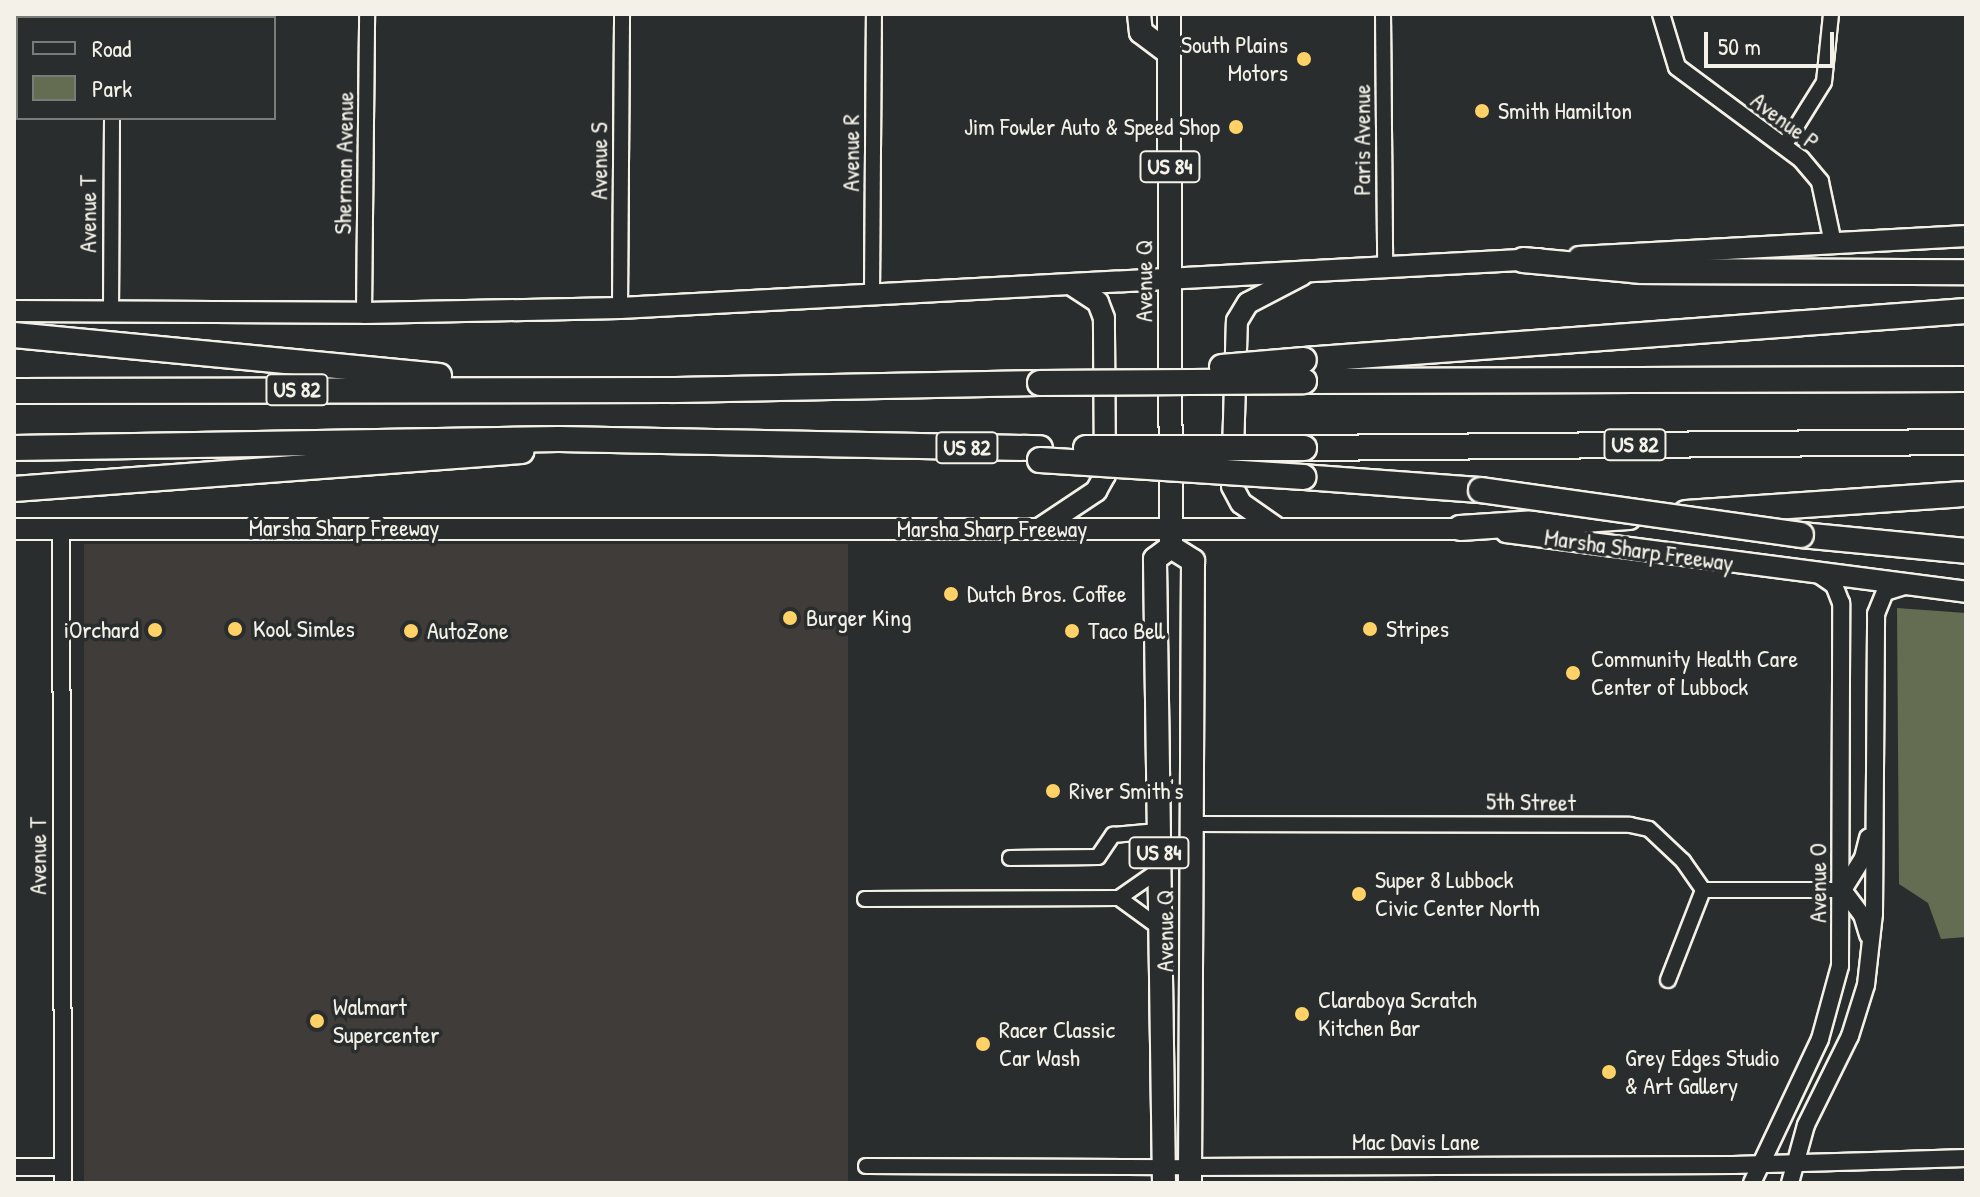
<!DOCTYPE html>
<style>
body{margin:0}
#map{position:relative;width:1980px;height:1197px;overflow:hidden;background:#2a2d2e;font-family:"Patrick Hand",sans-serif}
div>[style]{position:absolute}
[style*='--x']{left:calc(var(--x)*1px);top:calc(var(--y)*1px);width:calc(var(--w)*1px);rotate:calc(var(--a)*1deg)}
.built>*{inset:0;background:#3f3c3a;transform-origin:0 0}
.green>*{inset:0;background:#646c52}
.roads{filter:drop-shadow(2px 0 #f4f1e8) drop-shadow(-2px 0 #f4f1e8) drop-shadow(0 2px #f4f1e8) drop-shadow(0 -2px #f4f1e8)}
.minor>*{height:14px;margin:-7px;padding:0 7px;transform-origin:7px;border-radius:7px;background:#2a2d2e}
.tertiary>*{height:16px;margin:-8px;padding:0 8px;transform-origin:8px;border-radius:8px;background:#2a2d2e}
.secondary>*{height:20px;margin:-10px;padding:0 10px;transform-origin:10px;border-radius:10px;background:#2a2d2e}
.trunk>*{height:22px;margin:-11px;padding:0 11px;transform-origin:11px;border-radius:11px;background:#2a2d2e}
.motorway>*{height:24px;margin:-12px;padding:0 12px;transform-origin:12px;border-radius:12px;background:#2a2d2e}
.bridges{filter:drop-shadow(2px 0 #f4f1e8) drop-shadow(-2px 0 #f4f1e8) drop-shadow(0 2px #f4f1e8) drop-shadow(0 -2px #f4f1e8)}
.motorway-bridge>*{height:24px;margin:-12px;padding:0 12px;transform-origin:12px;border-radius:12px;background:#2a2d2e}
.dots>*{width:22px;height:22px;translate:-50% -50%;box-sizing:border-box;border:4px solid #2a2d2e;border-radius:50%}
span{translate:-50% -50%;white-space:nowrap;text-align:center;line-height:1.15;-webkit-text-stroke:7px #2a2d2e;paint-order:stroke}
.shield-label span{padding:2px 6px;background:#2a2d2e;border:2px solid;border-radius:6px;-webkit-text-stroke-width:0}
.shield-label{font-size:22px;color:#f4f1e8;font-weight:700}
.poi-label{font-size:24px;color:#f4f1e8}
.right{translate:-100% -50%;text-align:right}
.left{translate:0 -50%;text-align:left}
.street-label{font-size:24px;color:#f4f1e8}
.frame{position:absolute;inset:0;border:16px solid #f4f1e8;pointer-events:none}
.legend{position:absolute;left:16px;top:16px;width:260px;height:104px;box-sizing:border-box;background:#2a2d2e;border:2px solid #7b7b78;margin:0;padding:10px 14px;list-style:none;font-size:24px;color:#f4f1e8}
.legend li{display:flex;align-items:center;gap:16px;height:40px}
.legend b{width:40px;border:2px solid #7b7b78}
.scale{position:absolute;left:1704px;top:32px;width:130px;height:36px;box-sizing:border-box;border:4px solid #f4f1e8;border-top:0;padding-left:10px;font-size:24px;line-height:28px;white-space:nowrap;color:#f4f1e8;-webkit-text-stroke:6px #2a2d2e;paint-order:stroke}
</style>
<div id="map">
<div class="built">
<i style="left:848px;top:544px;width:639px;height:764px;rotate:90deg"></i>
</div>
<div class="green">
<i style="clip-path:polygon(1897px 608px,1966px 613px,1966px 937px,1941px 939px,1928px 903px,1899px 884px)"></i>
</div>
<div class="roads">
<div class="minor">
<i style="--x:1383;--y:14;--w:251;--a:89.5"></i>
<i style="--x:113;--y:18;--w:4;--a:-90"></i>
<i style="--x:1784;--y:146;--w:75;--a:-58"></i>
<i style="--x:1824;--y:82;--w:68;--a:-84.1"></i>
<i style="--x:872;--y:293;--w:279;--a:-89.6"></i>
<i style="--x:620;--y:308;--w:294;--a:-89.6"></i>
<i style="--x:111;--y:311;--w:193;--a:-89.7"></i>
<i style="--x:364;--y:313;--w:299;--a:-89.4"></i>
<i style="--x:1191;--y:824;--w:439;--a:0.1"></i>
<i style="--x:1630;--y:825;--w:19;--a:12"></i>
<i style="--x:1649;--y:829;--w:47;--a:43.3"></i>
<i style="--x:1683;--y:861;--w:35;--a:55"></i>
<i style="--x:1010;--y:858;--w:88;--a:-0.7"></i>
<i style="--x:1098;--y:857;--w:27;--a:-56"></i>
<i style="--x:1113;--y:835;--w:45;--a:-5.1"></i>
<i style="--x:1703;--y:890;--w:140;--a:0"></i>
<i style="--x:1119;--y:898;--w:49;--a:-35"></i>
<i style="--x:865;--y:899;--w:254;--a:-0.2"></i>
<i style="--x:1119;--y:898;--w:51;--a:36.2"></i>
<i style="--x:1668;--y:980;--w:97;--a:-68.7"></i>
<i style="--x:866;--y:1166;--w:324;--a:0.2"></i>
</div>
<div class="tertiary">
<i style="--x:1661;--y:14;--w:55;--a:73.2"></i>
<i style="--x:1677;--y:67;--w:154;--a:36.6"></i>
<i style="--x:1801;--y:159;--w:30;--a:50"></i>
<i style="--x:1820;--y:182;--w:62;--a:78"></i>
<i style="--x:61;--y:529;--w:654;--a:89.82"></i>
<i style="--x:1843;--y:890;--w:38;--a:-58"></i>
<i style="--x:1863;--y:858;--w:21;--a:-76"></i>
<i style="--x:1843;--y:890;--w:31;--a:53"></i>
<i style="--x:1862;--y:915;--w:21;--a:73"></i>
<i style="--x:14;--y:1167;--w:49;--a:0"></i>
<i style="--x:1190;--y:1167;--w:543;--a:-0.21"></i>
<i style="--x:1733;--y:1165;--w:233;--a:-1.7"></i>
<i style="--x:1752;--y:1183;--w:159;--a:-64.7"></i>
<i style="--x:1820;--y:1039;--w:76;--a:-74.7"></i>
<i style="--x:1840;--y:966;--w:363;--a:-89.8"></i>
<i style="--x:1841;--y:603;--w:19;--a:-111"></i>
<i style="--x:1834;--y:585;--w:18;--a:-146"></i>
<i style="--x:1790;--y:1183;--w:60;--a:-74.6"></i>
<i style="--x:1806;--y:1125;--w:99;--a:-63.7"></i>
<i style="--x:1850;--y:1036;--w:53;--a:-72.6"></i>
<i style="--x:1866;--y:985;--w:71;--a:-83.6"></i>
<i style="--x:1874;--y:914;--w:300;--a:-89.6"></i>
<i style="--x:1876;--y:614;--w:24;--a:-68"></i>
<i style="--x:1885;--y:592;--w:21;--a:-17"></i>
</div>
<div class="secondary">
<i style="--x:1579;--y:257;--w:388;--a:-3.1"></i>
<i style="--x:14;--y:311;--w:350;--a:0.3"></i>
<i style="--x:364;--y:313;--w:256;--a:-1.1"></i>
<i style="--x:620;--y:308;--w:920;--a:-3.05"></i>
<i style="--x:14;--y:529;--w:1460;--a:0"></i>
<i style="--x:1039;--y:529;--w:69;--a:-33.7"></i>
<i style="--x:1096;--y:491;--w:18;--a:-61"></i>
<i style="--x:1105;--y:475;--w:157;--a:-90.4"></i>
<i style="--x:1104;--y:318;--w:17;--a:-111"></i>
<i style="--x:1098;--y:302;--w:31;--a:-147"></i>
<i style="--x:1278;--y:529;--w:45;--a:-144.9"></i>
<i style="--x:1241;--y:503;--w:19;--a:-118"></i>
<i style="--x:1232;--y:486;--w:165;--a:-88.3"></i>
<i style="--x:1237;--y:321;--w:21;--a:-59"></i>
<i style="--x:1248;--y:303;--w:61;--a:-27.4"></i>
<i style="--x:1506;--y:532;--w:464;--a:7.4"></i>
</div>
<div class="trunk">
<i style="--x:1139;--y:14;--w:18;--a:84"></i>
<i style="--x:1141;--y:32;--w:35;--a:37"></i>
<i style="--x:1169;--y:14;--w:533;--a:89.79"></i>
<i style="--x:1171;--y:547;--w:26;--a:32"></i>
<i style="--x:1193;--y:561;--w:622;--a:90.28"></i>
<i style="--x:1164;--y:1183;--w:624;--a:-90.83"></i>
<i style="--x:1155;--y:559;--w:20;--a:-37"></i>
</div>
<div class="motorway">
<i style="--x:1523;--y:260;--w:120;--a:5.3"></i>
<i style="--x:1642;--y:271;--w:324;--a:0.2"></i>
<i style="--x:14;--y:335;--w:427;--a:5.5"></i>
<i style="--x:1304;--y:360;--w:664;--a:-4.23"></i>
<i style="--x:1304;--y:381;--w:662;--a:-0.17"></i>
<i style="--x:14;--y:391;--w:661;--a:-0.09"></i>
<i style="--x:675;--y:390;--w:365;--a:-1.1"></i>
<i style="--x:14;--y:448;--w:545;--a:-0.95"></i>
<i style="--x:559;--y:439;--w:481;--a:1.1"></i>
<i style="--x:1304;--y:448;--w:662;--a:-0.52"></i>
<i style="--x:1303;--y:477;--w:178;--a:4.2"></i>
<i style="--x:14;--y:489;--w:509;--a:-4.28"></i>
<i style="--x:1686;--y:513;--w:281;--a:-3.9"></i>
<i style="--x:1460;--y:528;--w:169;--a:-3.7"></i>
<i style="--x:1801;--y:535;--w:166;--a:5.5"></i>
</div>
</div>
<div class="bridges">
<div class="motorway-bridge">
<i style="--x:1222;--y:367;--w:82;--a:-4.9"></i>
<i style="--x:1040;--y:383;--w:264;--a:-0.4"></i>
<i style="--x:1086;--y:448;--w:218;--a:0"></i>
<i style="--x:1040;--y:460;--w:264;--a:3.7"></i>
<i style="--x:1481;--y:490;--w:323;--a:8"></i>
</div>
</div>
<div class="dots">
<i style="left:1304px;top:59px;background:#ffd166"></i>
<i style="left:1482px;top:111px;background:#ffd166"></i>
<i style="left:1236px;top:127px;background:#ffd166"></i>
<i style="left:951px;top:594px;background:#ffd166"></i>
<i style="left:790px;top:618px;background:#ffd166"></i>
<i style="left:235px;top:629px;background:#ffd166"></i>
<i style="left:1370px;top:629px;background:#ffd166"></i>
<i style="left:155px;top:630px;background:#ffd166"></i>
<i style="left:411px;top:631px;background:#ffd166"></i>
<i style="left:1072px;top:631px;background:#ffd166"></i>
<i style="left:1573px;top:673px;background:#ffd166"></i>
<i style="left:1053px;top:791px;background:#ffd166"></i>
<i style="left:1359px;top:894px;background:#ffd166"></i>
<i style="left:1302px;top:1014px;background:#ffd166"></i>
<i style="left:317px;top:1021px;background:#ffd166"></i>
<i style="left:983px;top:1044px;background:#ffd166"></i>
<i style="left:1609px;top:1072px;background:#ffd166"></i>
</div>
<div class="shield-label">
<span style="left:1170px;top:167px">US 84</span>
<span style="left:297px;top:390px">US 82</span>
<span style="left:1635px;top:445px">US 82</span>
<span style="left:967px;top:448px">US 82</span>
<span style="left:1159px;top:853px">US 84</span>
</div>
<div class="poi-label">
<span class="right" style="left:1288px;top:59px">South Plains<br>Motors</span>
<span class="left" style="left:1498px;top:111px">Smith Hamilton</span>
<span class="right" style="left:1220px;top:127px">Jim Fowler Auto &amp; Speed Shop</span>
<span class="left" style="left:967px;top:594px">Dutch Bros. Coffee</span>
<span class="left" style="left:806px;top:618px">Burger King</span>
<span class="left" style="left:253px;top:629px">Kool Simles</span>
<span class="left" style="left:1386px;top:629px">Stripes</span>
<span class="right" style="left:139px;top:630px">iOrchard</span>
<span class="left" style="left:427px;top:631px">AutoZone</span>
<span class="left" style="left:1088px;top:631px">Taco Bell</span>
<span class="left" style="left:1591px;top:673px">Community Health Care<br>Center of Lubbock</span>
<span class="left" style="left:1069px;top:791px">River Smith's</span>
<span class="left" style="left:1375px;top:894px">Super 8 Lubbock<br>Civic Center North</span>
<span class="left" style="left:1318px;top:1014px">Claraboya Scratch<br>Kitchen Bar</span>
<span class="left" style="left:333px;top:1021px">Walmart<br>Supercenter</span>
<span class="left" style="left:999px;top:1044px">Racer Classic<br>Car Wash</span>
<span class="left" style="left:1625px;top:1072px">Grey Edges Studio<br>&amp; Art Gallery</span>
</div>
<div class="street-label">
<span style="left:1785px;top:121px;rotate:37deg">Avenue P</span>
<span style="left:1362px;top:140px;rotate:-90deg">Paris Avenue</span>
<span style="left:851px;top:153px;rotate:-90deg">Avenue R</span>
<span style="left:599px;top:161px;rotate:-90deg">Avenue S</span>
<span style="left:344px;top:163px;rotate:-89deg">Sherman Avenue</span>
<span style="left:88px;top:214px;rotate:-90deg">Avenue T</span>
<span style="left:1144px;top:281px;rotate:-90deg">Avenue Q</span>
<span style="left:344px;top:528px">Marsha Sharp Freeway</span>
<span style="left:992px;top:529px">Marsha Sharp Freeway</span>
<span style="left:1639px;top:550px;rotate:8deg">Marsha Sharp Freeway</span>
<span style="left:1531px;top:802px;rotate:1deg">5th Street</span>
<span style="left:38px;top:856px;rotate:-90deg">Avenue T</span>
<span style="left:1818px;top:883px;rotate:-90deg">Avenue O</span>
<span style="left:1165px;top:931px;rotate:-90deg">Avenue Q</span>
<span style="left:1416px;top:1142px">Mac Davis Lane</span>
</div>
<div class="frame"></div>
<ul class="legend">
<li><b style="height:10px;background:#2a2d2e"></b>Road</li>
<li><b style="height:22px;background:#646c52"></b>Park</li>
</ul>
<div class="scale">50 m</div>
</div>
